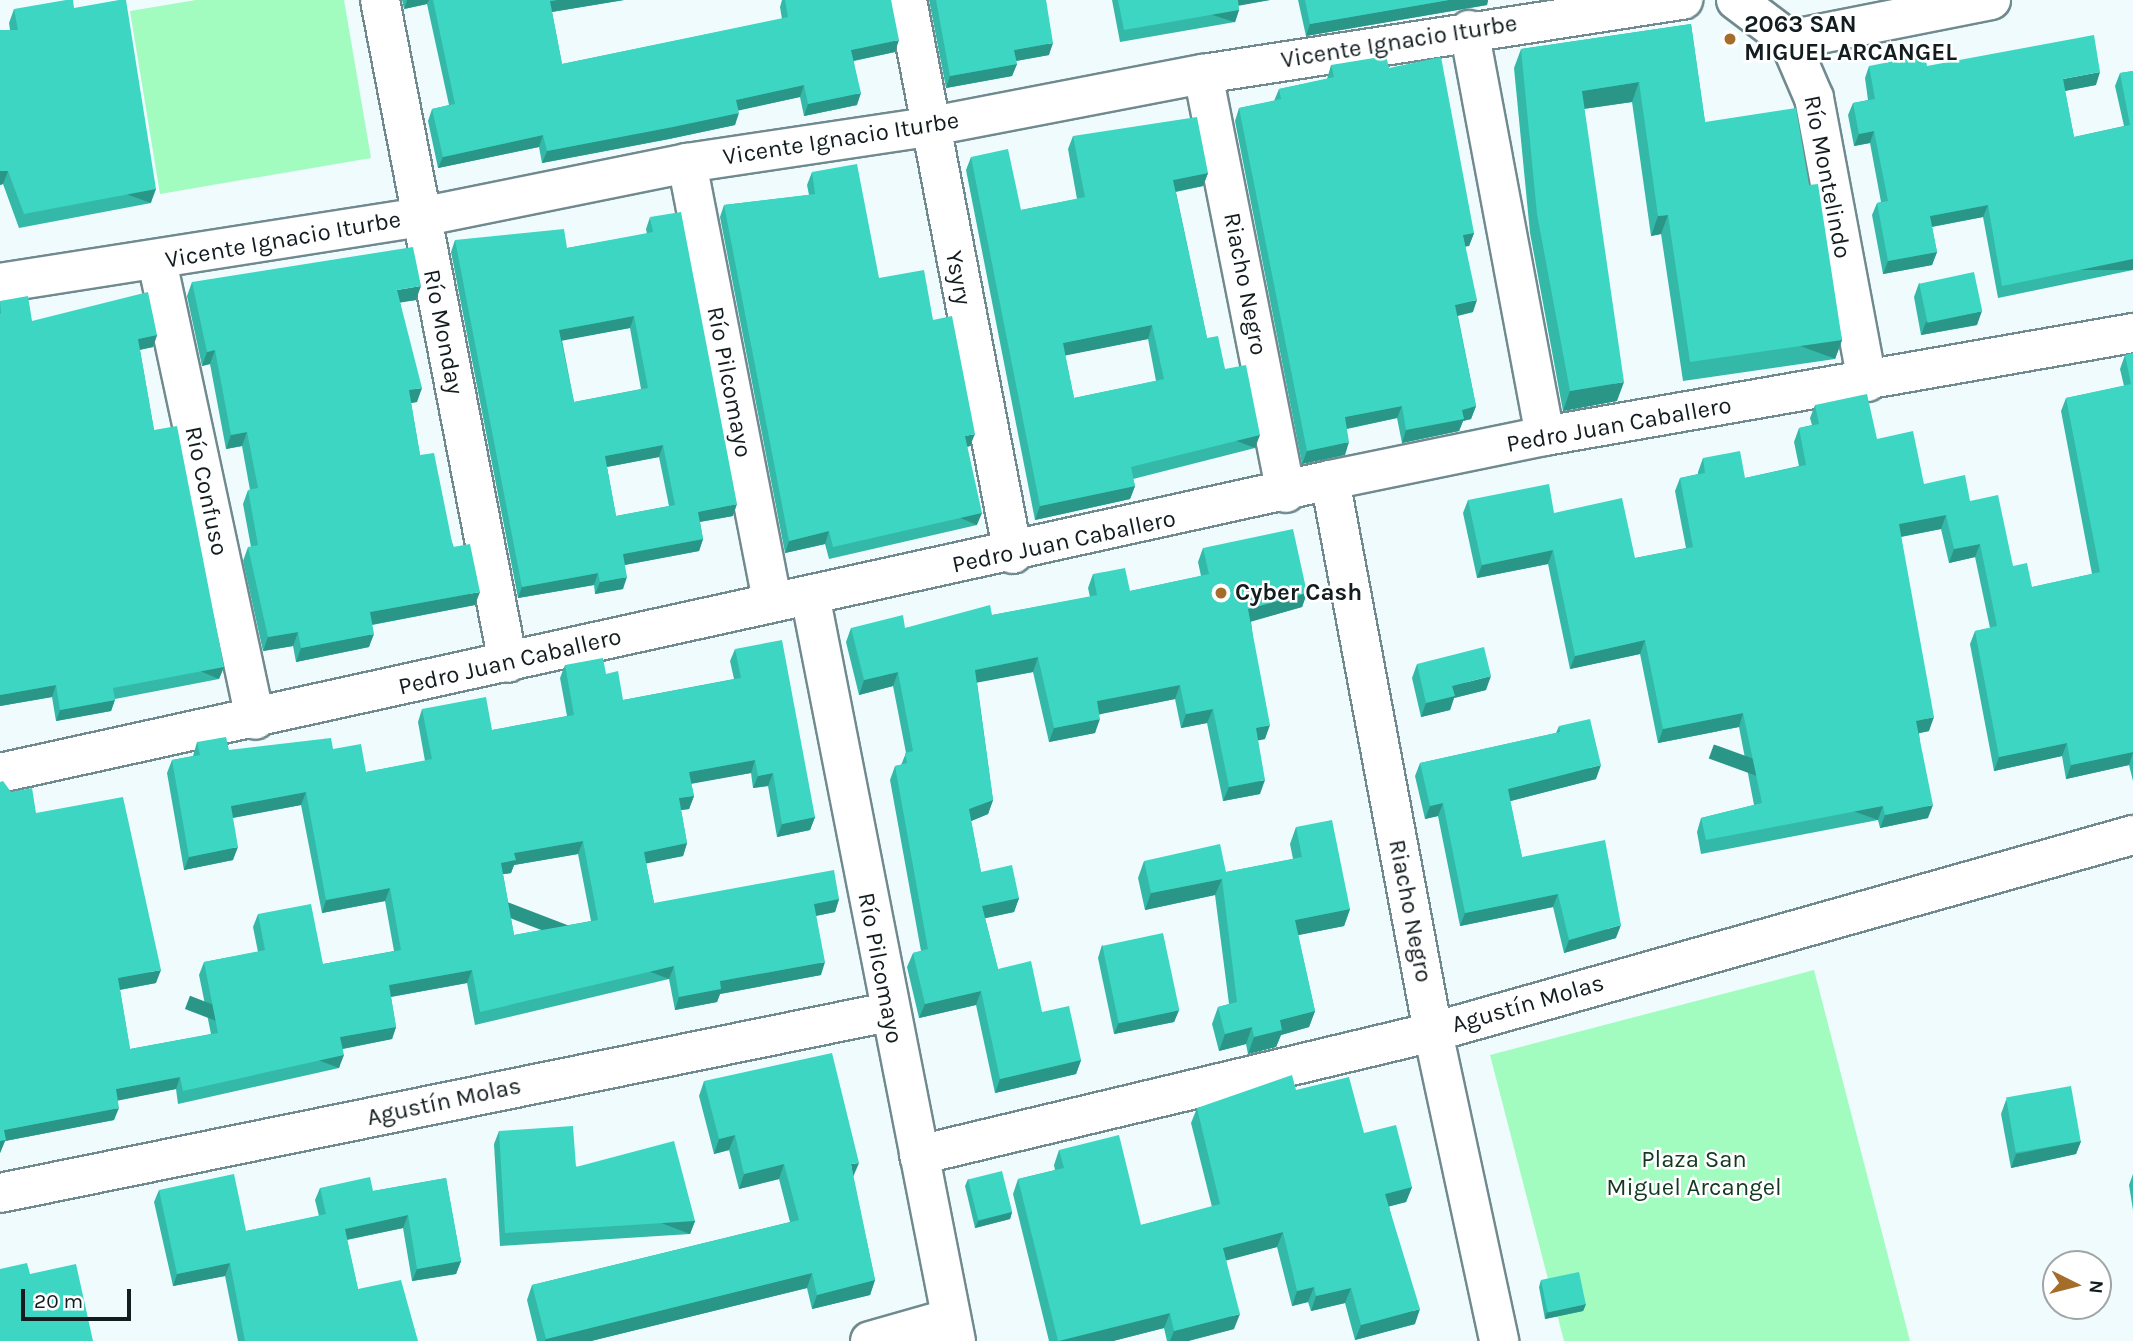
<!DOCTYPE html>
<meta charset="utf-8">
<style>
body{margin:0}
#map{position:relative;width:2133px;height:1341px;overflow:hidden;background:#f0fbfe;font-family:Karla,sans-serif}
div>[style]{position:absolute}
[style*='--x']{left:calc(var(--x)*1px);top:calc(var(--y)*1px);width:calc(var(--w)*1px);rotate:calc(var(--a)*1deg)}
.green>*{inset:0;background:#a2fcbf}
.roads{filter:drop-shadow(2px 0 #708a8f) drop-shadow(-2px 0 #708a8f) drop-shadow(0 2px #708a8f) drop-shadow(0 -2px #708a8f)}
.minor>*{height:38px;margin:-19px;padding:0 19px;transform-origin:19px;border-radius:19px;background:#fff}
.wall>*{inset:0;background:#34b8a8}
.shaded-wall>*{inset:0;background:#2a9688;transform-origin:0 0}
.building>*{inset:0;background:#3cd6c3;transform-origin:0 0}
.dots>*{width:19px;height:19px;translate:-50% -50%;box-sizing:border-box;border:4px solid #fff;border-radius:50%}
span{translate:-50% -50%;white-space:nowrap;text-align:center;line-height:1.15;-webkit-text-stroke:5px #fff;paint-order:stroke}
.poi-label{font-size:24px;color:#131d1f;font-weight:700}
.left{translate:0 -50%;text-align:left}
.street-label{font-size:24px;color:#131d1f}
.park-label{font-size:24px;color:#123a22}
.north{position:absolute;left:2042px;top:1250px;width:70px;height:70px;box-sizing:border-box;background:#fff;border:2px solid #a1a5a5;border-radius:50%;rotate:96deg;font-size:19px;font-weight:700;line-height:28px;text-align:center;color:#131d1f}
.north::after{content:'';display:block;margin:auto;width:24px;height:32px;background:#a46d29;clip-path:polygon(50% 0,100% 100%,50% 72%,0 100%)}
.scale{position:absolute;left:21px;top:1289px;width:110px;height:32px;box-sizing:border-box;border:4px solid #131d1f;border-top:0;padding-left:9px;font-size:21px;line-height:24px;white-space:nowrap;color:#131d1f;-webkit-text-stroke:5px #fff;paint-order:stroke}
</style>
<div id="map">
<div class="green">
<i style="clip-path:polygon(196px 0,344px 0,371px 158px,160px 194px,130px 11px)"></i>
<i style="clip-path:polygon(1814px 970px,1910px 1341px,1564px 1341px,1490px 1055px)"></i>
</div>
<div class="roads">
<div class="minor">
<i style="--x:380;--y:0;--w:675;--a:79.07"></i>
<i style="--x:907;--y:0;--w:564;--a:79.17"></i>
<i style="--x:1736;--y:0;--w:66;--a:37"></i>
<i style="--x:1789;--y:40;--w:63;--a:66.7"></i>
<i style="--x:1814;--y:98;--w:289;--a:79.4"></i>
<i style="--x:1469;--y:30;--w:413;--a:79.4"></i>
<i style="--x:1789;--y:40;--w:206;--a:-11.2"></i>
<i style="--x:1203;--y:74;--w:427;--a:78.8"></i>
<i style="--x:687;--y:163;--w:447;--a:79"></i>
<i style="--x:157;--y:261;--w:469;--a:77.9"></i>
<i style="--x:0;--y:283;--w:425;--a:-8.9"></i>
<i style="--x:420;--y:217;--w:272;--a:-11.4"></i>
<i style="--x:687;--y:163;--w:243;--a:-8.5"></i>
<i style="--x:927;--y:127;--w:281;--a:-10.9"></i>
<i style="--x:1203;--y:74;--w:486;--a:-8.8"></i>
<i style="--x:1330;--y:480;--w:562;--a:79.43"></i>
<i style="--x:1433;--y:1032;--w:316;--a:77.9"></i>
<i style="--x:810;--y:595;--w:760;--a:78.93"></i>
<i style="--x:0;--y:773;--w:1362;--a:-12.42"></i>
<i style="--x:1330;--y:480;--w:219;--a:-11.6"></i>
<i style="--x:1545;--y:436;--w:597;--a:-9.94"></i>
<i style="--x:919;--y:1155;--w:529;--a:-13.46"></i>
<i style="--x:1433;--y:1032;--w:727;--a:-15.72"></i>
<i style="--x:0;--y:1193;--w:906;--a:-11.52"></i>
<i style="--x:870;--y:1341;--w:84;--a:-15.9"></i>
</div>
</div>
<div class="wall">
<i style="clip-path:polygon(402px 0,624px 0,552px 12px,562px 64px,782px 19px,780px 7px,782px 0,891px 0,895px 52px,854px 61px,857px 105px,804px 116px,800px 97px,738px 110px,735px 125px,669px 139px,542px 163px,539px 147px,438px 168px,428px 121px,432px 109px,449px 105px,427px 4px,404px 9px)"></i>
<i style="clip-path:polygon(929px 0,1046px 0,1049px 55px,1016px 61px,1017px 64px,1012px 76px,946px 88px)"></i>
<i style="clip-path:polygon(1112px 0,1270px 0,1238px 5px,1239px 10px,1235px 22px,1120px 42px)"></i>
<i style="clip-path:polygon(1298px 0,1488px 0,1487px 5px,1306px 36px)"></i>
<i style="clip-path:polygon(74px 8px,151px 203px,19px 228px,3px 184px,0 185px,0 30px,10px 30px,9px 23px,14px 9px)"></i>
<i style="clip-path:polygon(1691px 24px,1705px 122px,1809px 185px,1842px 340px,1835px 359px,1683px 381px,1661px 234px,1651px 236px,1632px 102px,1584px 109px,1617px 401px,1563px 411px,1530px 233px,1514px 68px,1521px 49px)"></i>
<i style="clip-path:polygon(1331px 65px,1389px 68px,1474px 233px,1469px 246px,1465px 246px,1473px 312px,1458px 316px,1476px 406px,1471px 419px,1463px 421px,1459px 431px,1402px 443px,1397px 418px,1347px 429px,1345px 455px,1302px 464px,1235px 121px,1239px 108px,1274px 101px,1279px 89px,1327px 79px)"></i>
<i style="clip-path:polygon(1869px 66px,1927px 66px,2096px 85px,2065px 91px,2074px 137px,2124px 126px,2115px 86px,2120px 73px,2133px 71px,2133px 270px,1998px 298px,1983px 217px,1932px 227px,1937px 252px,1932px 265px,1883px 274px,1872px 215px,1877px 203px,1881px 202px,1870px 143px,1854px 146px,1848px 115px,1853px 103px,1868px 100px,1865px 78px)"></i>
<i style="clip-path:polygon(evenodd,1073px 136px,1208px 173px,1203px 186px,1176px 192px,1207px 338px,1225px 369px,1255px 448px,1133px 479px,1135px 486px,1130px 499px,1035px 520px,966px 170px,971px 157px,1021px 210px,1077px 199px,1068px 149px,1073px 136px,1148px 339px,1156px 381px,1074px 398px,1065px 355px,1148px 339px)"></i>
<i style="clip-path:polygon(812px 172px,879px 278px,933px 320px,970px 446px,967px 447px,977px 525px,829px 559px,825px 544px,785px 553px,720px 217px,724px 205px,809px 195px,807px 185px)"></i>
<i style="clip-path:polygon(evenodd,650px 217px,733px 516px,700px 522px,703px 539px,699px 551px,625px 565px,623px 589px,595px 594px,594px 585px,518px 598px,451px 252px,455px 240px,567px 248px,647px 234px,646px 229px,650px 217px,630px 328px,641px 389px,574px 402px,562px 340px,630px 328px,650px 217px,659px 457px,669px 506px,616px 516px,607px 467px,659px 457px)"></i>
<i style="clip-path:polygon(192px 282px,416px 300px,400px 302px,417px 402px,411px 403px,420px 455px,475px 605px,372px 625px,369px 647px,296px 662px,293px 646px,263px 651px,243px 561px,248px 547px,251px 547px,243px 504px,248px 490px,250px 490px,242px 446px,226px 449px,210px 364px,202px 366px,187px 296px)"></i>
<i style="clip-path:polygon(1919px 283px,1977px 325px,1921px 335px,1914px 297px)"></i>
<i style="clip-path:polygon(0 301px,32px 321px,157px 335px,153px 347px,140px 350px,154px 430px,224px 667px,219px 679px,115px 699px,111px 711px,56px 721px,52px 697px,0 706px)"></i>
<i style="clip-path:polygon(2133px 353px,2133px 781px,2129px 765px,2066px 779px,2062px 756px,1994px 771px,1970px 644px,1975px 631px,1990px 628px,1975px 557px,1949px 563px,1941px 529px,1901px 537px,1929px 731px,1919px 733px,1928px 818px,1880px 828px,1878px 820px,1701px 854px,1697px 832px,1701px 818px,1754px 805px,1739px 727px,1658px 743px,1640px 654px,1570px 669px,1548px 564px,1477px 578px,1463px 513px,1468px 500px,1554px 513px,1635px 558px,1686px 548px,1675px 491px,1680px 478px,1698px 474px,1698px 472px,1703px 458px,1745px 478px,1799px 466px,1794px 442px,1799px 428px,1812px 425px,1810px 418px,1815px 405px,1877px 439px,1924px 484px,1970px 501px,2013px 566px,2032px 587px,2092px 574px,2061px 411px,2066px 398px,2124px 386px,2120px 369px,2125px 355px)"></i>
<i style="clip-path:polygon(1203px 548px,1307px 593px,1302px 607px,1251px 621px,1265px 739px,1258px 740px,1260px 794px,1223px 801px,1207px 723px,1181px 728px,1175px 699px,1099px 714px,1095px 733px,1049px 742px,1033px 672px,977px 682px,993px 800px,988px 814px,971px 821px,981px 872px,1019px 898px,1014px 912px,985px 918px,998px 969px,1042px 1012px,1081px 1060px,1076px 1074px,995px 1093px,976px 1005px,919px 1018px,907px 967px,913px 953px,921px 951px,890px 780px,895px 766px,901px 765px,906px 753px,893px 686px,859px 695px,846px 642px,851px 628px,905px 628px,992px 615px,1090px 597px,1088px 588px,1093px 574px,1130px 591px,1201px 576px,1198px 562px)"></i>
<i style="clip-path:polygon(evenodd,735px 649px,815px 817px,810px 830px,777px 837px,768px 786px,753px 788px,751px 773px,691px 783px,694px 796px,689px 809px,681px 810px,687px 843px,683px 856px,646px 863px,654px 903px,839px 899px,835px 912px,816px 916px,821px 975px,720px 994px,717px 1002px,675px 1010px,669px 979px,475px 1025px,467px 983px,391px 997px,396px 1027px,392px 1039px,343px 1049px,339px 1068px,178px 1104px,176px 1089px,118px 1100px,114px 1120px,5px 1141px,0 1153px,0 782px,36px 813px,156px 983px,120px 990px,130px 1049px,211px 1034px,199px 975px,204px 962px,258px 952px,253px 927px,258px 914px,323px 964px,394px 951px,385px 901px,322px 913px,301px 805px,233px 818px,233px 860px,184px 870px,167px 773px,172px 760px,193px 756px,197px 742px,229px 750px,333px 749px,366px 772px,425px 761px,418px 722px,422px 709px,492px 730px,567px 716px,560px 678px,565px 665px,606px 674px,623px 700px,734px 679px,730px 661px,735px 649px,578px 854px,591px 921px,514px 935px,503px 874px,511px 873px,514px 865px,578px 854px)"></i>
<i style="clip-path:polygon(1417px 664px,1486px 690px,1454px 698px,1450px 710px,1421px 717px,1412px 678px)"></i>
<i style="clip-path:polygon(1559px 726px,1596px 779px,1510px 801px,1522px 857px,1616px 938px,1564px 953px,1553px 907px,1460px 926px,1438px 816px,1425px 819px,1415px 776px,1420px 763px,1556px 733px)"></i>
<i style="clip-path:polygon(1296px 827px,1350px 909px,1344px 926px,1298px 935px,1315px 1011px,1309px 1027px,1281px 1035px,1276px 1047px,1248px 1054px,1246px 1044px,1219px 1051px,1212px 1024px,1218px 1007px,1229px 1004px,1215px 895px,1145px 910px,1138px 878px,1144px 861px,1226px 872px,1293px 859px,1290px 844px)"></i>
<i style="clip-path:polygon(1102px 945px,1179px 1010px,1174px 1022px,1114px 1034px,1098px 958px)"></i>
<i style="clip-path:polygon(704px 1081px,853px 1177px,875px 1280px,870px 1295px,812px 1309px,807px 1288px,591px 1341px,537px 1341px,527px 1300px,532px 1285px,790px 1222px,779px 1179px,739px 1189px,729px 1150px,714px 1154px,699px 1096px)"></i>
<i style="clip-path:polygon(1296px 1090px,1364px 1133px,1412px 1187px,1406px 1202px,1389px 1206px,1415px 1324px,1355px 1340px,1345px 1303px,1311px 1311px,1308px 1302px,1292px 1306px,1277px 1247px,1226px 1260px,1234px 1329px,1188px 1341px,1167px 1341px,1164px 1328px,1113px 1341px,1049px 1341px,1013px 1194px,1018px 1179px,1055px 1170px,1054px 1165px,1059px 1150px,1141px 1225px,1212px 1207px,1191px 1123px,1197px 1108px)"></i>
<i style="clip-path:polygon(2006px 1100px,2081px 1141px,2076px 1154px,2011px 1168px,2001px 1114px)"></i>
<i style="clip-path:polygon(499px 1131px,695px 1221px,690px 1234px,500px 1246px,494px 1144px)"></i>
<i style="clip-path:polygon(2133px 1174px,2133px 1210px,2129px 1185px)"></i>
<i style="clip-path:polygon(446px 1178px,461px 1261px,456px 1274px,412px 1281px,403px 1228px,347px 1240px,358px 1289px,418px 1341px,238px 1341px,225px 1276px,173px 1286px,154px 1202px,159px 1190px,246px 1231px,319px 1216px,315px 1200px,320px 1188px,373px 1191px)"></i>
<i style="clip-path:polygon(968px 1179px,1012px 1212px,1010px 1219px,975px 1228px,965px 1186px)"></i>
<i style="clip-path:polygon(1541px 1280px,1586px 1304px,1583px 1311px,1545px 1319px,1539px 1287px)"></i>
</div>
<div class="shaded-wall">
<i style="clip-path:polygon(407px 0,429px 0,427px 4px,404px 9px)"></i>
<i style="clip-path:polygon(557px 0,624px 0,545px 13px,550px 1px)"></i>
<i style="clip-path:polygon(1235px 0,1270px 0,1232px 7px)"></i>
<i style="clip-path:polygon(1449px 0,1488px 0,1487px 5px,1306px 36px,1310px 24px)"></i>
<i style="left:1239px;top:10px;width:13px;height:117px;rotate:108deg"></i>
<i style="clip-path:polygon(899px 40px,895px 52px,847px 62px,851px 50px)"></i>
<i style="clip-path:polygon(1053px 43px,1049px 55px,1010px 62px,1014px 50px)"></i>
<i style="clip-path:polygon(1017px 64px,1012px 76px,946px 88px,950px 76px)"></i>
<i style="clip-path:polygon(2100px 72px,2096px 85px,2059px 92px,2063px 79px)"></i>
<i style="clip-path:polygon(1639px 82px,1632px 102px,1575px 110px,1582px 91px)"></i>
<i style="clip-path:polygon(804px 85px,800px 97px,732px 112px,736px 100px)"></i>
<i style="clip-path:polygon(861px 93px,857px 105px,804px 116px,808px 104px)"></i>
<i style="clip-path:polygon(739px 113px,735px 125px,669px 139px,542px 163px,547px 151px)"></i>
<i style="clip-path:polygon(1874px 131px,1870px 143px,1854px 146px,1859px 134px)"></i>
<i style="clip-path:polygon(543px 135px,539px 147px,438px 168px,443px 157px)"></i>
<i style="clip-path:polygon(0 171px,8px 171px,3px 184px,0 185px)"></i>
<i style="clip-path:polygon(1208px 173px,1203px 186px,1168px 193px,1173px 180px)"></i>
<i style="left:156px;top:189px;width:15px;height:134px;rotate:110deg"></i>
<i style="clip-path:polygon(1988px 205px,1983px 217px,1925px 228px,1930px 216px)"></i>
<i style="clip-path:polygon(1668px 215px,1661px 234px,1651px 236px,1658px 216px)"></i>
<i style="clip-path:polygon(1474px 233px,1469px 246px,1458px 248px,1463px 235px)"></i>
<i style="clip-path:polygon(1937px 252px,1932px 265px,1883px 274px,1888px 261px)"></i>
<i style="left:2133px;top:259px;width:11px;height:134px;rotate:90deg"></i>
<i style="clip-path:polygon(421px 286px,416px 300px,392px 304px,397px 290px)"></i>
<i style="clip-path:polygon(1477px 300px,1473px 312px,1451px 317px,1455px 305px)"></i>
<i style="clip-path:polygon(1982px 311px,1977px 325px,1921px 335px,1926px 322px)"></i>
<i style="clip-path:polygon(634px 316px,630px 328px,555px 342px,559px 330px)"></i>
<i style="clip-path:polygon(1152px 325px,1148px 339px,1058px 357px,1063px 343px)"></i>
<i style="clip-path:polygon(157px 335px,153px 347px,133px 351px,138px 339px)"></i>
<i style="left:1842px;top:340px;width:20px;height:154px;rotate:110deg"></i>
<i style="clip-path:polygon(215px 350px,210px 364px,202px 366px,207px 352px)"></i>
<i style="clip-path:polygon(1624px 382px,1617px 401px,1563px 411px,1570px 391px)"></i>
<i style="clip-path:polygon(422px 388px,417px 402px,404px 404px,409px 390px)"></i>
<i style="clip-path:polygon(1402px 406px,1397px 418px,1340px 430px,1345px 417px)"></i>
<i style="clip-path:polygon(1476px 406px,1471px 419px,1463px 421px,1459px 431px,1402px 443px,1406px 430px,1462px 410px)"></i>
<i style="clip-path:polygon(247px 432px,242px 446px,226px 449px,231px 435px)"></i>
<i style="clip-path:polygon(975px 434px,970px 446px,960px 448px,965px 436px)"></i>
<i style="left:1260px;top:435px;width:14px;height:133px;rotate:111deg"></i>
<i style="clip-path:polygon(1349px 442px,1345px 455px,1302px 464px,1307px 451px)"></i>
<i style="clip-path:polygon(663px 445px,659px 457px,601px 468px,605px 456px)"></i>
<i style="clip-path:polygon(1135px 486px,1130px 499px,1035px 520px,1040px 506px)"></i>
<i style="clip-path:polygon(737px 504px,733px 516px,693px 523px,698px 512px)"></i>
<i style="left:982px;top:513px;width:13px;height:153px;rotate:113deg"></i>
<i style="clip-path:polygon(1946px 515px,1941px 529px,1894px 538px,1899px 524px)"></i>
<i style="clip-path:polygon(829px 531px,825px 544px,785px 553px,789px 541px)"></i>
<i style="clip-path:polygon(703px 539px,699px 551px,619px 566px,623px 554px)"></i>
<i style="clip-path:polygon(1980px 544px,1975px 557px,1949px 563px,1954px 549px)"></i>
<i style="clip-path:polygon(1553px 550px,1548px 564px,1477px 578px,1482px 565px)"></i>
<i style="clip-path:polygon(598px 573px,594px 585px,518px 598px,522px 587px)"></i>
<i style="clip-path:polygon(627px 577px,623px 589px,595px 594px,600px 582px)"></i>
<i style="clip-path:polygon(480px 592px,475px 605px,365px 626px,370px 612px)"></i>
<i style="clip-path:polygon(1307px 593px,1302px 607px,1243px 624px,1248px 609px)"></i>
<i style="clip-path:polygon(298px 632px,293px 646px,263px 651px,268px 637px)"></i>
<i style="clip-path:polygon(374px 634px,369px 647px,296px 662px,301px 648px)"></i>
<i style="clip-path:polygon(1645px 640px,1640px 654px,1570px 669px,1575px 656px)"></i>
<i style="clip-path:polygon(1038px 657px,1033px 672px,970px 684px,975px 670px)"></i>
<i style="left:224px;top:667px;width:13px;height:113px;rotate:113deg"></i>
<i style="clip-path:polygon(898px 672px,893px 686px,859px 695px,864px 680px)"></i>
<i style="clip-path:polygon(1491px 676px,1486px 690px,1454px 698px,1450px 710px,1421px 717px,1426px 703px,1452px 686px)"></i>
<i style="clip-path:polygon(56px 685px,52px 697px,0 706px,0 695px)"></i>
<i style="clip-path:polygon(1180px 685px,1175px 699px,1092px 716px,1097px 701px)"></i>
<i style="clip-path:polygon(115px 700px,111px 711px,56px 721px,60px 710px)"></i>
<i style="clip-path:polygon(1213px 709px,1207px 723px,1181px 728px,1186px 714px)"></i>
<i style="clip-path:polygon(1743px 713px,1739px 727px,1658px 743px,1663px 729px)"></i>
<i style="clip-path:polygon(1934px 717px,1929px 731px,1911px 735px,1916px 721px)"></i>
<i style="clip-path:polygon(1100px 719px,1095px 733px,1049px 742px,1054px 728px)"></i>
<i style="clip-path:polygon(1270px 725px,1265px 739px,1251px 742px,1256px 728px)"></i>
<i style="clip-path:polygon(2067px 743px,2062px 756px,1994px 771px,1999px 757px)"></i>
<i style="clip-path:polygon(2133px 752px,2129px 765px,2066px 779px,2071px 765px)"></i>
<i style="clip-path:polygon(755px 760px,751px 773px,685px 785px,689px 772px)"></i>
<i style="clip-path:polygon(1601px 765px,1596px 779px,1503px 803px,1508px 789px)"></i>
<i style="clip-path:polygon(773px 773px,768px 786px,753px 788px,758px 776px)"></i>
<i style="clip-path:polygon(1265px 780px,1260px 794px,1223px 801px,1229px 787px)"></i>
<i style="clip-path:polygon(306px 792px,301px 805px,226px 819px,231px 806px)"></i>
<i style="clip-path:polygon(694px 796px,689px 809px,674px 811px,679px 798px)"></i>
<i style="clip-path:polygon(993px 800px,988px 814px,964px 824px,969px 809px)"></i>
<i style="clip-path:polygon(1443px 803px,1438px 816px,1425px 819px,1430px 806px)"></i>
<i style="clip-path:polygon(1933px 805px,1928px 818px,1880px 828px,1885px 815px)"></i>
<i style="left:1883px;top:806px;width:15px;height:180px;rotate:110deg"></i>
<i style="clip-path:polygon(815px 817px,810px 830px,777px 837px,782px 824px)"></i>
<i style="clip-path:polygon(583px 841px,578px 854px,514px 865px,511px 873px,496px 875px,501px 863px,514px 853px)"></i>
<i style="clip-path:polygon(687px 843px,683px 856px,639px 865px,644px 852px)"></i>
<i style="clip-path:polygon(238px 847px,233px 860px,184px 870px,189px 857px)"></i>
<i style="clip-path:polygon(1222px 879px,1215px 895px,1145px 910px,1151px 893px)"></i>
<i style="clip-path:polygon(390px 888px,385px 901px,322px 913px,326px 900px)"></i>
<i style="clip-path:polygon(1558px 894px,1553px 907px,1460px 926px,1465px 913px)"></i>
<i style="clip-path:polygon(1019px 898px,1014px 912px,977px 920px,982px 906px)"></i>
<i style="clip-path:polygon(839px 899px,835px 912px,810px 917px,814px 904px)"></i>
<i style="clip-path:polygon(1350px 909px,1344px 926px,1289px 937px,1295px 920px)"></i>
<i style="clip-path:polygon(1621px 925px,1616px 938px,1564px 953px,1569px 940px)"></i>
<i style="clip-path:polygon(825px 962px,821px 975px,720px 994px,717px 1002px,675px 1010px,679px 997px,720px 981px)"></i>
<i style="left:674px;top:966px;width:14px;height:199px;rotate:111deg"></i>
<i style="clip-path:polygon(161px 970px,156px 983px,113px 991px,118px 978px)"></i>
<i style="clip-path:polygon(472px 970px,467px 983px,384px 998px,389px 985px)"></i>
<i style="clip-path:polygon(981px 991px,976px 1005px,919px 1018px,925px 1004px)"></i>
<i style="clip-path:polygon(1179px 1010px,1174px 1022px,1114px 1034px,1119px 1022px)"></i>
<i style="clip-path:polygon(1315px 1011px,1309px 1027px,1281px 1035px,1276px 1047px,1248px 1054px,1254px 1037px,1280px 1020px)"></i>
<i style="clip-path:polygon(396px 1027px,392px 1039px,336px 1050px,340px 1037px)"></i>
<i style="clip-path:polygon(1252px 1027px,1246px 1044px,1219px 1051px,1225px 1034px)"></i>
<i style="left:344px;top:1055px;width:14px;height:165px;rotate:111deg"></i>
<i style="clip-path:polygon(1081px 1060px,1076px 1074px,995px 1093px,1000px 1079px)"></i>
<i style="clip-path:polygon(180px 1077px,176px 1089px,111px 1102px,116px 1089px)"></i>
<i style="clip-path:polygon(119px 1108px,114px 1120px,5px 1141px,0 1153px,0 1141px,4px 1130px)"></i>
<i style="clip-path:polygon(735px 1135px,729px 1150px,714px 1154px,719px 1139px)"></i>
<i style="clip-path:polygon(2081px 1141px,2076px 1154px,2011px 1168px,2016px 1154px)"></i>
<i style="clip-path:polygon(859px 1163px,853px 1177px,851px 1164px)"></i>
<i style="clip-path:polygon(784px 1164px,779px 1179px,739px 1189px,744px 1174px)"></i>
<i style="clip-path:polygon(1412px 1187px,1406px 1202px,1380px 1209px,1385px 1194px)"></i>
<i style="clip-path:polygon(1012px 1212px,1010px 1219px,975px 1228px,978px 1221px)"></i>
<i style="clip-path:polygon(408px 1215px,403px 1228px,340px 1241px,345px 1229px)"></i>
<i style="left:695px;top:1221px;width:14px;height:190px;rotate:111deg"></i>
<i style="clip-path:polygon(1283px 1232px,1277px 1247px,1217px 1263px,1223px 1248px)"></i>
<i style="clip-path:polygon(461px 1261px,456px 1274px,412px 1281px,417px 1269px)"></i>
<i style="clip-path:polygon(230px 1263px,225px 1276px,173px 1286px,177px 1274px)"></i>
<i style="clip-path:polygon(812px 1273px,807px 1288px,591px 1341px,545px 1341px,546px 1339px)"></i>
<i style="clip-path:polygon(875px 1280px,870px 1295px,812px 1309px,817px 1295px)"></i>
<i style="clip-path:polygon(1314px 1287px,1308px 1302px,1292px 1306px,1297px 1291px)"></i>
<i style="clip-path:polygon(1351px 1288px,1345px 1303px,1311px 1311px,1316px 1296px)"></i>
<i style="clip-path:polygon(1586px 1304px,1583px 1311px,1545px 1319px,1547px 1312px)"></i>
<i style="clip-path:polygon(1420px 1309px,1415px 1324px,1355px 1340px,1361px 1325px)"></i>
<i style="clip-path:polygon(1170px 1313px,1164px 1328px,1113px 1341px,1059px 1341px)"></i>
<i style="clip-path:polygon(1240px 1314px,1234px 1329px,1188px 1341px,1170px 1341px,1174px 1331px)"></i>
</div>
<div class="building">
<i style="clip-path:polygon(66px 0,73px 0,74px 8px,119px 0,126px 0,156px 189px,24px 214px,8px 171px,0 171px,0 30px,18px 30px,14px 9px)"></i>
<i style="clip-path:polygon(433px 0,557px 0,550px 1px,562px 64px,788px 17px,785px 0,891px 0,899px 40px,851px 50px,861px 93px,808px 104px,804px 85px,736px 100px,739px 113px,673px 127px,547px 151px,543px 135px,443px 157px,432px 109px,455px 104px)"></i>
<i style="clip-path:polygon(936px 0,1046px 0,1053px 43px,1014px 50px,1017px 64px,950px 76px)"></i>
<i style="clip-path:polygon(1118px 0,1238px 0,1239px 10px,1124px 30px)"></i>
<i style="clip-path:polygon(1305px 0,1449px 0,1310px 24px)"></i>
<i style="clip-path:polygon(1691px 24px,1705px 122px,1796px 108px,1809px 185px,1818px 184px,1842px 340px,1690px 362px,1668px 215px,1658px 216px,1639px 82px,1582px 91px,1624px 382px,1570px 391px,1537px 214px,1521px 49px)"></i>
<i style="clip-path:polygon(2094px 35px,2100px 72px,2063px 79px,2074px 137px,2130px 125px,2120px 73px,2133px 71px,2133px 259px,2002px 286px,1988px 205px,1930px 216px,1937px 252px,1888px 261px,1877px 203px,1888px 201px,1874px 131px,1859px 134px,1853px 103px,1875px 99px,1869px 66px,1925px 55px,1927px 66px)"></i>
<i style="clip-path:polygon(1386px 56px,1389px 68px,1441px 57px,1474px 233px,1463px 235px,1477px 300px,1455px 305px,1476px 406px,1462px 410px,1464px 419px,1406px 430px,1402px 406px,1345px 417px,1349px 442px,1307px 451px,1239px 108px,1281px 99px,1279px 89px,1334px 77px,1331px 65px)"></i>
<i style="clip-path:polygon(evenodd,1197px 117px,1208px 173px,1173px 180px,1207px 338px,1218px 336px,1225px 369px,1246px 365px,1260px 435px,1131px 467px,1135px 486px,1040px 506px,971px 157px,1008px 149px,1021px 210px,1085px 197px,1073px 136px,1197px 117px,1152px 325px,1164px 379px,1074px 398px,1063px 343px,1152px 325px)"></i>
<i style="clip-path:polygon(857px 164px,879px 278px,924px 270px,933px 320px,952px 316px,975px 434px,965px 436px,982px 513px,833px 547px,829px 531px,789px 541px,724px 205px,815px 194px,812px 172px)"></i>
<i style="clip-path:polygon(evenodd,681px 212px,737px 504px,698px 512px,703px 539px,623px 554px,627px 577px,600px 582px,598px 573px,522px 587px,455px 240px,564px 229px,567px 248px,653px 232px,650px 217px,681px 212px,634px 316px,648px 388px,574px 402px,559px 330px,634px 316px,681px 212px,663px 445px,675px 505px,616px 516px,605px 456px,663px 445px)"></i>
<i style="clip-path:polygon(413px 247px,421px 286px,397px 290px,422px 388px,409px 390px,420px 455px,434px 453px,453px 547px,470px 544px,480px 592px,370px 612px,374px 634px,301px 648px,298px 632px,268px 637px,248px 547px,258px 545px,248px 490px,258px 488px,247px 432px,231px 435px,215px 350px,207px 352px,192px 282px)"></i>
<i style="left:1974px;top:272px;width:40px;height:56px;rotate:78deg"></i>
<i style="clip-path:polygon(148px 292px,157px 335px,138px 339px,154px 430px,177px 426px,224px 667px,113px 688px,115px 700px,60px 710px,56px 685px,0 695px,0 314px,1px 313px,0 301px,28px 296px,32px 321px)"></i>
<i style="clip-path:polygon(2133px 353px,2133px 752px,2071px 765px,2067px 743px,1999px 757px,1975px 631px,1997px 626px,1980px 544px,1954px 549px,1946px 515px,1899px 524px,1934px 717px,1916px 721px,1933px 805px,1885px 815px,1883px 806px,1706px 840px,1701px 818px,1762px 803px,1743px 713px,1663px 729px,1645px 640px,1575px 656px,1553px 550px,1482px 565px,1468px 500px,1549px 484px,1554px 513px,1622px 498px,1635px 558px,1693px 547px,1680px 478px,1705px 473px,1703px 458px,1740px 451px,1745px 478px,1806px 465px,1799px 428px,1819px 424px,1815px 405px,1867px 394px,1877px 439px,1913px 431px,1924px 484px,1965px 475px,1970px 501px,1998px 495px,2013px 566px,2027px 563px,2032px 587px,2100px 572px,2066px 398px,2131px 384px,2125px 355px)"></i>
<i style="clip-path:polygon(1293px 529px,1307px 593px,1248px 609px,1270px 725px,1256px 728px,1265px 780px,1229px 787px,1213px 709px,1186px 714px,1180px 685px,1097px 701px,1100px 719px,1054px 728px,1038px 657px,975px 670px,993px 800px,969px 809px,981px 872px,1012px 865px,1019px 898px,982px 906px,998px 969px,1031px 961px,1042px 1012px,1069px 1006px,1081px 1060px,1000px 1079px,981px 991px,925px 1004px,913px 953px,928px 949px,895px 766px,907px 763px,905px 753px,913px 751px,898px 672px,864px 680px,851px 628px,903px 615px,905px 628px,990px 605px,992px 615px,1097px 595px,1093px 574px,1125px 568px,1130px 591px,1209px 574px,1203px 548px)"></i>
<i style="clip-path:polygon(evenodd,782px 640px,815px 817px,782px 824px,773px 773px,758px 776px,755px 760px,689px 772px,694px 796px,679px 798px,687px 843px,644px 852px,654px 903px,834px 870px,839px 899px,814px 904px,825px 962px,720px 981px,721px 989px,679px 997px,674px 966px,480px 1012px,472px 970px,389px 985px,396px 1027px,340px 1037px,344px 1055px,183px 1091px,180px 1077px,116px 1089px,119px 1108px,4px 1130px,6px 1140px,0 1141px,0 782px,3px 781px,11px 792px,32px 788px,36px 813px,123px 797px,161px 970px,118px 978px,130px 1049px,218px 1033px,204px 962px,265px 950px,258px 914px,311px 904px,323px 964px,401px 950px,390px 888px,326px 900px,306px 792px,231px 806px,238px 847px,189px 857px,172px 760px,200px 755px,197px 742px,226px 737px,229px 750px,331px 738px,333px 749px,361px 744px,366px 772px,432px 759px,422px 709px,486px 697px,492px 730px,574px 715px,565px 665px,603px 658px,606px 674px,618px 671px,623px 700px,741px 678px,735px 649px,782px 640px,583px 841px,598px 920px,514px 935px,501px 863px,516px 860px,514px 853px,583px 841px)"></i>
<i style="clip-path:polygon(1484px 647px,1491px 676px,1452px 686px,1455px 696px,1426px 703px,1417px 664px)"></i>
<i style="clip-path:polygon(1590px 719px,1601px 765px,1508px 789px,1522px 857px,1605px 840px,1621px 925px,1569px 940px,1558px 894px,1465px 913px,1443px 803px,1430px 806px,1420px 763px,1560px 732px,1559px 726px)"></i>
<i style="clip-path:polygon(1332px 820px,1350px 909px,1295px 920px,1315px 1011px,1280px 1020px,1282px 1030px,1254px 1037px,1252px 1027px,1225px 1034px,1218px 1007px,1237px 1002px,1222px 879px,1151px 893px,1144px 861px,1220px 844px,1226px 872px,1302px 857px,1296px 827px)"></i>
<i style="left:1163px;top:933px;width:79px;height:62px;rotate:78deg"></i>
<i style="clip-path:polygon(832px 1053px,859px 1163px,851px 1164px,875px 1280px,817px 1295px,812px 1273px,546px 1339px,532px 1285px,799px 1220px,784px 1164px,744px 1174px,735px 1135px,719px 1139px,704px 1081px)"></i>
<i style="clip-path:polygon(1292px 1075px,1296px 1090px,1349px 1077px,1364px 1133px,1396px 1125px,1412px 1187px,1385px 1194px,1420px 1309px,1361px 1325px,1351px 1288px,1316px 1296px,1314px 1287px,1297px 1291px,1283px 1232px,1223px 1248px,1240px 1314px,1174px 1331px,1170px 1313px,1058px 1341px,1018px 1179px,1064px 1168px,1059px 1150px,1119px 1135px,1141px 1225px,1220px 1204px,1197px 1108px)"></i>
<i style="left:2071px;top:1086px;width:56px;height:66px;rotate:80deg"></i>
<i style="clip-path:polygon(573px 1126px,576px 1167px,674px 1141px,695px 1221px,505px 1233px,499px 1131px)"></i>
<i style="left:1002px;top:1171px;width:42px;height:35px;rotate:76deg"></i>
<i style="clip-path:polygon(234px 1174px,246px 1231px,326px 1214px,320px 1188px,370px 1177px,373px 1191px,446px 1178px,461px 1261px,417px 1269px,408px 1215px,345px 1229px,358px 1289px,401px 1280px,418px 1341px,245px 1341px,230px 1263px,177px 1274px,159px 1190px)"></i>
<i style="clip-path:polygon(27px 1263px,30px 1274px,76px 1264px,93px 1341px,0 1341px,0 1269px)"></i>
<i style="left:1579px;top:1272px;width:33px;height:39px;rotate:78deg"></i>
</div>
<div class="dots">
<i style="left:1730px;top:39px;background:#a46d29"></i>
<i style="left:1221px;top:593px;background:#a46d29"></i>
</div>
<div class="poi-label">
<span class="left" style="left:1744px;top:39px">2063 SAN<br>MIGUEL ARCANGEL</span>
<span class="left" style="left:1235px;top:593px">Cyber Cash</span>
</div>
<div class="street-label">
<span style="left:1399px;top:42px;rotate:-9deg">Vicente Ignacio Iturbe</span>
<span style="left:841px;top:139px;rotate:-9deg">Vicente Ignacio Iturbe</span>
<span style="left:1827px;top:177px;rotate:79deg">Río Montelindo</span>
<span style="left:283px;top:240px;rotate:-10deg">Vicente Ignacio Iturbe</span>
<span style="left:958px;top:278px;rotate:79deg">Ysyry</span>
<span style="left:1245px;top:284px;rotate:79deg">Riacho Negro</span>
<span style="left:443px;top:332px;rotate:79deg">Río Monday</span>
<span style="left:729px;top:382px;rotate:79deg">Río Pilcomayo</span>
<span style="left:1619px;top:425px;rotate:-10deg">Pedro Juan Caballero</span>
<span style="left:206px;top:491px;rotate:78deg">Río Confuso</span>
<span style="left:1064px;top:542px;rotate:-12deg">Pedro Juan Caballero</span>
<span style="left:510px;top:662px;rotate:-13deg">Pedro Juan Caballero</span>
<span style="left:1410px;top:911px;rotate:79deg">Riacho Negro</span>
<span style="left:880px;top:968px;rotate:79deg">Río Pilcomayo</span>
<span style="left:1528px;top:1004px;rotate:-16deg">Agustín Molas</span>
<span style="left:444px;top:1102px;rotate:-12deg">Agustín Molas</span>
</div>
<div class="park-label">
<span style="left:1694px;top:1174px">Plaza San<br>Miguel Arcangel</span>
</div>
<div class="north">N</div>
<div class="scale">20 m</div>
</div>
